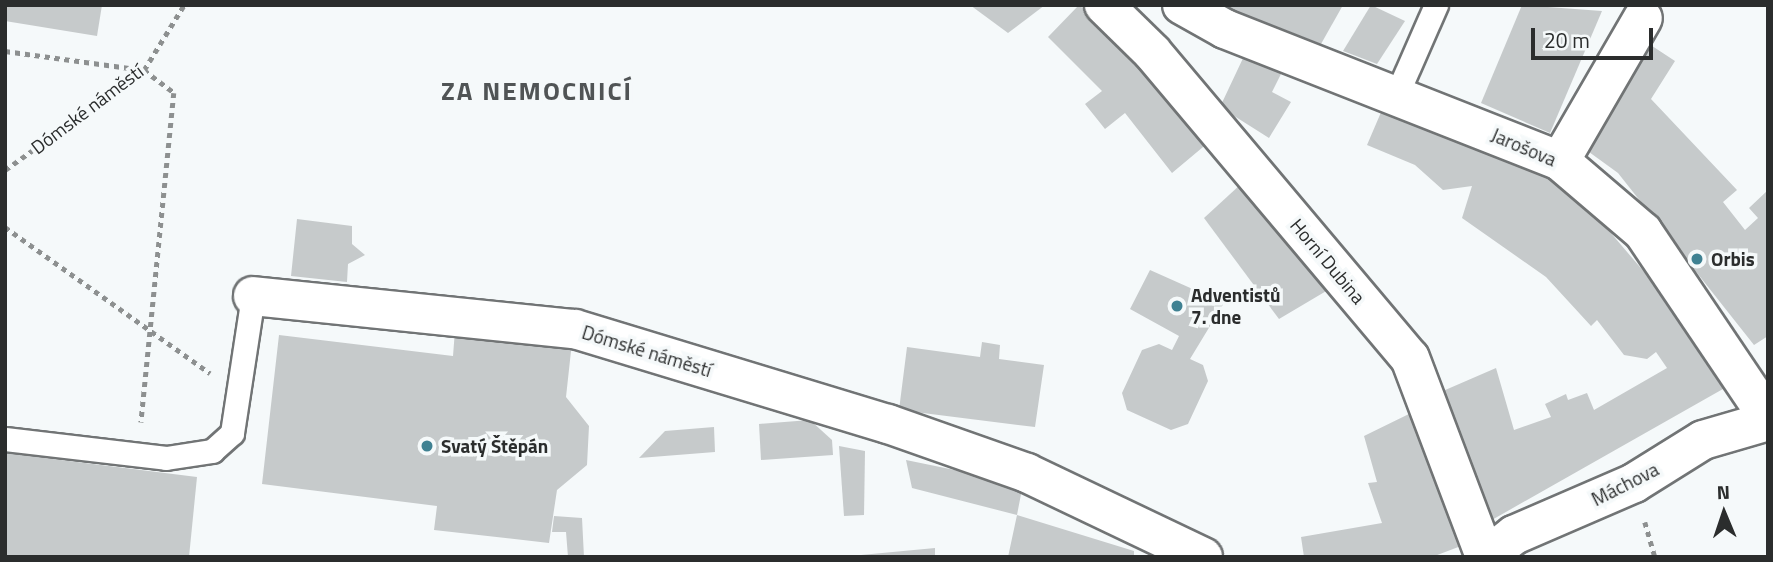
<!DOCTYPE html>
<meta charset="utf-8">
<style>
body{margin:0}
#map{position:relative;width:1773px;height:562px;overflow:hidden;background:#f5f9fa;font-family:"Titillium Web",sans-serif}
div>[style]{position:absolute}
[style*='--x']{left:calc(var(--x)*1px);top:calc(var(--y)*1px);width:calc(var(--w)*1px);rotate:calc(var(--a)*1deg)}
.building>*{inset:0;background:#c6cacb}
.path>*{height:4.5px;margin-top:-2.25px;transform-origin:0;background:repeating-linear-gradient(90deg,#8d9090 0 5px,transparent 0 10px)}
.roads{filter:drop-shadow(2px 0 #717475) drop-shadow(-2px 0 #717475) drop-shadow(0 2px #717475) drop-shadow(0 -2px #717475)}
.service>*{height:23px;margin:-11.5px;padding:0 11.5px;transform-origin:11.5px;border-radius:11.5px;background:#fff}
.minor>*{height:38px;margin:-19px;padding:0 19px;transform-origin:19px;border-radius:19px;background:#fff}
.dots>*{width:19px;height:19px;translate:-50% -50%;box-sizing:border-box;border:4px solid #f5f9fa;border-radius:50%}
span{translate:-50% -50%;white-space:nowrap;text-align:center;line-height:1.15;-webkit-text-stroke:7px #f5f9fa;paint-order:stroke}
.street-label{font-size:19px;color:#2b2d2d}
.poi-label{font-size:19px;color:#2b2d2d;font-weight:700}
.left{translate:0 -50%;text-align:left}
.district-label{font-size:26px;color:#505455;font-weight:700;letter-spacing:2px}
.frame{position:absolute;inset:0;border:7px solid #2b2d2d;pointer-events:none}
.north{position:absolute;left:1689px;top:478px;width:70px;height:70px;-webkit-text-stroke:5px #f5f9fa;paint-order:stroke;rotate:358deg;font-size:19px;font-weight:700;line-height:28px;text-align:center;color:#2b2d2d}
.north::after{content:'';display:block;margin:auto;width:24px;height:32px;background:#2b2d2d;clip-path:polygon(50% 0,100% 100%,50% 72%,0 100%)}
.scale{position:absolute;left:1531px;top:28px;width:122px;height:32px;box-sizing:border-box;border:4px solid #2b2d2d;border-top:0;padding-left:9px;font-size:21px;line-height:24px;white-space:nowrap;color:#2b2d2d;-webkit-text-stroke:5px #f5f9fa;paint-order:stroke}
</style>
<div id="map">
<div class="building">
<i style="clip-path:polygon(5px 5px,102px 5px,97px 36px,5px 21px)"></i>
<i style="clip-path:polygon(970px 5px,1045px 5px,1008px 33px)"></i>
<i style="clip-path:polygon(1079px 5px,1141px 60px,1209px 142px,1172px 173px,1125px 113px,1105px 129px,1085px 104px,1102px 91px,1048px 37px)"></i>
<i style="clip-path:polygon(1221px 5px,1343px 5px,1321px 44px)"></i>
<i style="clip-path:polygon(1371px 5px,1405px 21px,1377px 64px,1343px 51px)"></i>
<i style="clip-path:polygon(1522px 5px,1602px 11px,1550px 133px,1481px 103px)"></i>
<i style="clip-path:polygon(1646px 42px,1675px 61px,1651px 99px,1737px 190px,1723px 202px,1745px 230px,1758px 218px,1749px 208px,1768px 190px,1768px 336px,1754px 345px,1618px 173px,1578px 144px)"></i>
<i style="clip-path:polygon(1245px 54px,1284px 68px,1272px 92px,1291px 102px,1269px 138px,1220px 107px)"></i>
<i style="clip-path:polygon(1385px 103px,1525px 157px,1575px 191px,1692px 328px,1730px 385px,1490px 521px,1436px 394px,1496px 368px,1514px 430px,1551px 417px,1545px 404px,1566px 394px,1568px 400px,1587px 393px,1594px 410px,1667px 368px,1656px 352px,1647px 359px,1624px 355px,1597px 320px,1591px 326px,1546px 277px,1462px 218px,1472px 186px,1443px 190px,1415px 165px,1367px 145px)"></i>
<i style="clip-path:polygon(1241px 184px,1333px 287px,1279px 319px,1204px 218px)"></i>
<i style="clip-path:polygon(297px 219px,352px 226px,352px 244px,365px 255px,348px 264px,347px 282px,291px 276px)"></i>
<i style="clip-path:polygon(1150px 270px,1224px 303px,1190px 359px,1203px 365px,1208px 381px,1188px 424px,1171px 430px,1127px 410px,1122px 393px,1142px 350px,1159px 344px,1172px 350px,1179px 336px,1130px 309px)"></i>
<i style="clip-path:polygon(455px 330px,572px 342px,566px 397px,589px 426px,587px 465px,557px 490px,549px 543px,434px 530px,437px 506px,262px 484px,279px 335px,453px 356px)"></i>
<i style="clip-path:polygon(982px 342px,1000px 345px,999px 359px,1044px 365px,1035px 427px,899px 410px,907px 347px,980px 357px)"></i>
<i style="clip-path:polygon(1413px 412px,1461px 546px,1432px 557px,1304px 557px,1301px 537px,1382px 523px,1368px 483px,1377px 482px,1364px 436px)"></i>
<i style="clip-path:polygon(810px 420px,832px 440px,833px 455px,761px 460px,759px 424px)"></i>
<i style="clip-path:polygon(714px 427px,715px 452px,639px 458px,665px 431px)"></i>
<i style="clip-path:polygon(839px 446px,865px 451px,864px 515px,844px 516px)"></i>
<i style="clip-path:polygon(5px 453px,197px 477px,189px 557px,5px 557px)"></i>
<i style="clip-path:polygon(906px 460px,1023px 484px,1017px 515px,1134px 551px,1134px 557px,1008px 557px,1017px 515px,912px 488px)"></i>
<i style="clip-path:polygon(554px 516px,582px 518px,584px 557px,568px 557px,566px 532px,552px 532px)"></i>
<i style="clip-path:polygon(935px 548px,935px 557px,861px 557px,861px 555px)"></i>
</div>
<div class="path">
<i style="--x:5;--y:51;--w:140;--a:7.8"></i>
<i style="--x:144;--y:70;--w:38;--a:37"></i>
<i style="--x:174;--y:93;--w:331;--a:95.7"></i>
<i style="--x:5;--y:170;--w:171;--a:-35.7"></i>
<i style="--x:144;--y:70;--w:76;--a:-58.4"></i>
<i style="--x:5;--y:227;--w:252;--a:35.5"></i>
<i style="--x:1645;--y:522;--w:36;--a:74"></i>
</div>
<div class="roads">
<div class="service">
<i style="--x:1396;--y:96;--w:99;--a:-66.3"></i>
<i style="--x:5;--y:439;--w:162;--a:6.7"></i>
<i style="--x:166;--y:458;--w:47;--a:-8.7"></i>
<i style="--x:212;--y:451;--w:27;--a:-42"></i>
<i style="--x:232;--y:433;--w:139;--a:-81.3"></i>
</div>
<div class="minor">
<i style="--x:1104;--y:5;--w:67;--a:44.4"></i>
<i style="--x:1152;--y:52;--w:400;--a:49.9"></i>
<i style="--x:1410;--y:358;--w:213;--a:69.3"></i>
<i style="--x:1182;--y:5;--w:49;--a:29.2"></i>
<i style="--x:1225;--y:29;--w:360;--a:21.5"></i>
<i style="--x:1560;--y:161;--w:109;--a:40.5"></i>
<i style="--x:1643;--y:232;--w:223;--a:56"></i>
<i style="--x:1560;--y:161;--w:165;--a:-59.9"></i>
<i style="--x:253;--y:296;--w:324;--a:5.9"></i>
<i style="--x:575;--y:329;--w:327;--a:16.9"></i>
<i style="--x:888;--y:424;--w:147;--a:19.4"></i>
<i style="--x:1027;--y:473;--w:195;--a:25.5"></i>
<i style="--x:1486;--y:557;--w:36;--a:-38"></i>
<i style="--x:1514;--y:535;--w:131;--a:-23.4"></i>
<i style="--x:1634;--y:483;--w:81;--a:-31.9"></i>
<i style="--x:1703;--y:440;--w:68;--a:-16.3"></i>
</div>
</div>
<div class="dots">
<i style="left:1697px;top:259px;background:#3f8192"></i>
<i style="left:1177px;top:306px;background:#3f8192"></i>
<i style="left:427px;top:446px;background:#3f8192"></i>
</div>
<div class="street-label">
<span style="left:87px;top:109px;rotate:-37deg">Dómské náměstí</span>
<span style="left:1524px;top:147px;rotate:23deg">Jarošova</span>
<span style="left:1328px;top:261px;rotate:50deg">Horní Dubina</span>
<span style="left:647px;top:351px;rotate:17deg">Dómské náměstí</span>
<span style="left:1625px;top:484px;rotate:-27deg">Máchova</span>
</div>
<div class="poi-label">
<span class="left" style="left:1711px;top:259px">Orbis</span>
<span class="left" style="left:1191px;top:306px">Adventistů<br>7. dne</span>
<span class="left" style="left:441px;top:446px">Svatý Štěpán</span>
</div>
<div class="district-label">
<span style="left:537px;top:91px">ZA NEMOCNICÍ</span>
</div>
<div class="frame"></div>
<div class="north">N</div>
<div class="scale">20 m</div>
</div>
